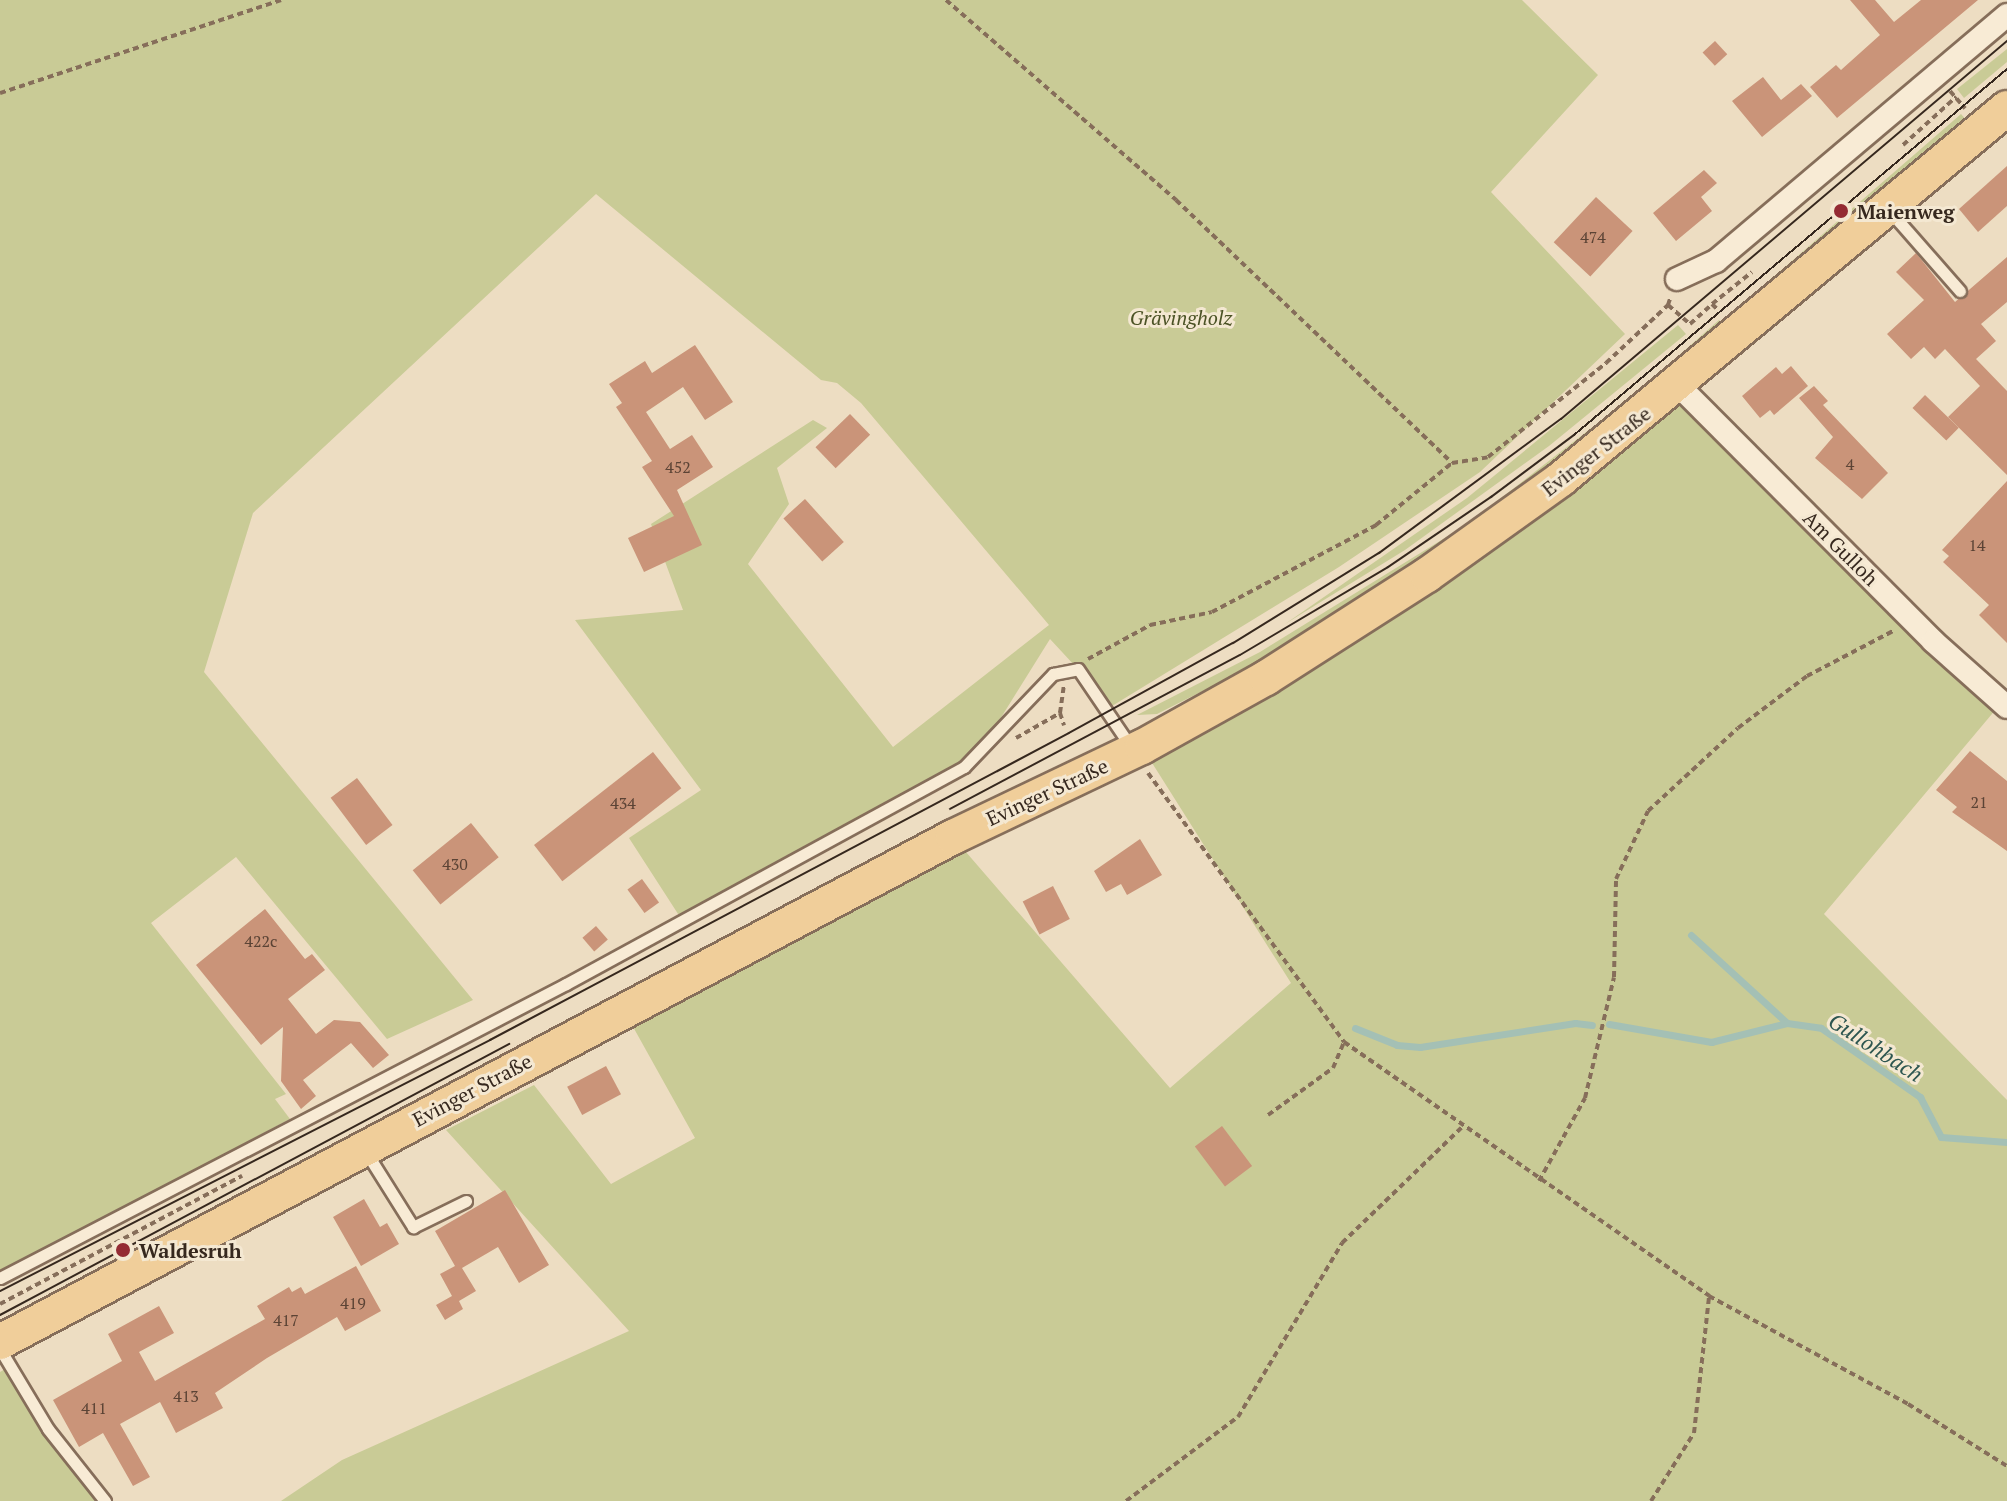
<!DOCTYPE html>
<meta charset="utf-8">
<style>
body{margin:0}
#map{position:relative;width:2007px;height:1501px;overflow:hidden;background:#edddc2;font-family:"PT Serif",serif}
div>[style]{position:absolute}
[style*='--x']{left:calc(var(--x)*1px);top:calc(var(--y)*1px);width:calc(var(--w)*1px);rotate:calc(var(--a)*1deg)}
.green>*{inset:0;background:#c9cb96;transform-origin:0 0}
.stream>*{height:7px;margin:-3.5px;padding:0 3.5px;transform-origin:3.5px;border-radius:3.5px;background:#a4c0b5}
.building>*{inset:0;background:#ca9479;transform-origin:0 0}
.path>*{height:4px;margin-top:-2px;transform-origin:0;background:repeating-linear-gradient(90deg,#866e5a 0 6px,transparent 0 10px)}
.roads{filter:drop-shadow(2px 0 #866e5a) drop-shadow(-2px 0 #866e5a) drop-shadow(0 2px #866e5a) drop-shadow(0 -2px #866e5a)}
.lane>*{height:11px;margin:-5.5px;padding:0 5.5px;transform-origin:5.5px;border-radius:5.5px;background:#f8ebd5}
.street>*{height:22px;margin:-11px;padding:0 11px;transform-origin:11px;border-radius:11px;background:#f8ebd5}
.primary>*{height:34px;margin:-17px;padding:0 17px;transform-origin:17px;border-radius:17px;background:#f0ce9a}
.tram>*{height:2px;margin:-1px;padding:0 1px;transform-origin:1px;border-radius:1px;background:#36281e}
.dots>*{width:22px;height:22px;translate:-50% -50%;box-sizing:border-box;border:4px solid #f4e8d2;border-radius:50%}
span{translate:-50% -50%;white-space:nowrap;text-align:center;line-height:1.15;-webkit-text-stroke:6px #f4e8d2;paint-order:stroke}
.number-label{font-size:16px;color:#5b4335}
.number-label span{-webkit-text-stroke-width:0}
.poi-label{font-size:20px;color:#36281e;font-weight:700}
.left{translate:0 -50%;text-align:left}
.park-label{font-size:20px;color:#4b5225;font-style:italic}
.street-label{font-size:20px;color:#36281e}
.water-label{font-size:22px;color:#2d5650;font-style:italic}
</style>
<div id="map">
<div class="green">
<i style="clip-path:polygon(0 0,1522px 0,1598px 75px,1491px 192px,1625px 334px,1480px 472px,1339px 567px,1112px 706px,1050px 639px,997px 724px,954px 767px,680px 917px,629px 838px,701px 790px,575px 620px,683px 610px,651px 524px,813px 420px,827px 428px,777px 468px,789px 504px,748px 564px,893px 747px,1049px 625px,861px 403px,837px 383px,821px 380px,596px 194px,253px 513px,204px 672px,473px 1000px,387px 1039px,236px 857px,151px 923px,286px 1094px,275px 1099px,290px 1119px,0 1273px)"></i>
<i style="clip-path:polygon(2007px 49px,2007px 62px,1964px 98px,1957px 89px)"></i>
<i style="left:1961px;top:114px;width:9px;height:304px;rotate:49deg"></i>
<i style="clip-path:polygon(1719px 320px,1724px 326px,1473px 529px,1288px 648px,1157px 714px,1137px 715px,1260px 652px,1469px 523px,1635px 394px)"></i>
<i style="clip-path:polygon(1678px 325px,1686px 334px,1549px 446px,1405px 550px,1285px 624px,1467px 498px)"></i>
<i style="clip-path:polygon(1679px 386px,2002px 702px,1824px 914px,2007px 1100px,2007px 1501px,281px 1501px,342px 1460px,629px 1331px,446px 1130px,534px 1085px,611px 1184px,695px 1138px,632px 1025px,953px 837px,1170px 1088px,1291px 983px,1142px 747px)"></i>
<i style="clip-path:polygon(7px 1368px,99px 1501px,0 1501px,0 1372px)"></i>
</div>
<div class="stream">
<i style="--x:1691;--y:935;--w:130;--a:42.5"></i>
<i style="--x:1609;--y:1024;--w:104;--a:10"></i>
<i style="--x:1711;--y:1042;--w:78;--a:-14"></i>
<i style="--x:1787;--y:1023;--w:34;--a:8"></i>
<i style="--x:1821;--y:1028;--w:121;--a:34.9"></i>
<i style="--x:1920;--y:1097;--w:45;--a:62.3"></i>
<i style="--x:1941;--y:1137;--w:66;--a:4.3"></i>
<i style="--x:1355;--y:1028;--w:45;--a:22"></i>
<i style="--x:1397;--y:1045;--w:23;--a:5"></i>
<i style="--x:1420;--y:1047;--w:157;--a:-8.8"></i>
<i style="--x:1575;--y:1023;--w:17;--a:7"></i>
</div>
<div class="building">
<i style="clip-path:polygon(1850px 0,1875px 0,1894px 22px,1921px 0,1978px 0,1837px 118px,1810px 87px,1836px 65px,1841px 70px,1880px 35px)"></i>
<i style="left:1715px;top:41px;width:18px;height:17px;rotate:47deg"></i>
<i style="clip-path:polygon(1763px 77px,1781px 100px,1801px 84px,1812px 96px,1762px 137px,1732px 101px)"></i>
<i style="clip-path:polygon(2007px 166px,2007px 206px,1978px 232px,1959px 209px)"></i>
<i style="clip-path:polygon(1704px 170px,1717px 183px,1701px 197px,1712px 211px,1676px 241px,1653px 213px)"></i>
<i style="left:1596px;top:197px;width:50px;height:62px;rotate:43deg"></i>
<i style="clip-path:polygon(1916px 253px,1955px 302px,2007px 257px,2007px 302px,1981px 324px,1996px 341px,1976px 359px,2007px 391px,2007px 475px,1948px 417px,1980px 386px,1945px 349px,1935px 359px,1924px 347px,1911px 359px,1887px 334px,1924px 300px,1896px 272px)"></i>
<i style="clip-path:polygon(695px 345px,733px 402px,705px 420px,683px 387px,646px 412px,670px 449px,692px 435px,713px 467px,677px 490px,702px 545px,644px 572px,628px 538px,674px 516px,642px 467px,652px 461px,616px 407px,622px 403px,609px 384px,645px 361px,652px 373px)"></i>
<i style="clip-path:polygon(1791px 366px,1808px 386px,1774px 415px,1770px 410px,1760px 418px,1742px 396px,1776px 367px,1782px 374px)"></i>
<i style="clip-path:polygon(1814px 386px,1828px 401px,1823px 405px,1888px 473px,1862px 499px,1815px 458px,1833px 437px,1799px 398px)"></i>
<i style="left:1925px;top:395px;width:47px;height:18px;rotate:44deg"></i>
<i style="left:850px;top:414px;width:29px;height:48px;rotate:46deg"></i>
<i style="clip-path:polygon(2007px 481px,2007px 643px,1979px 615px,1989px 605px,1943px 562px,1949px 556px,1942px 550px)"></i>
<i style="left:805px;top:499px;width:58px;height:29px;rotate:48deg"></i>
<i style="clip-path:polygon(1970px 751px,2007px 781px,2007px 851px,1952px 812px,1957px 807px,1936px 790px)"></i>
<i style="left:653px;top:752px;width:46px;height:151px;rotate:52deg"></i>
<i style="left:357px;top:778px;width:59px;height:33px;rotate:53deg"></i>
<i style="left:471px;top:823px;width:44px;height:75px;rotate:51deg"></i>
<i style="clip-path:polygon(1140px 839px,1162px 875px,1127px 895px,1121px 884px,1106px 892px,1094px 871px)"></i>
<i style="left:642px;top:879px;width:29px;height:18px;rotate:54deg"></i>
<i style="left:1053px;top:886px;width:37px;height:34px;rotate:63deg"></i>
<i style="clip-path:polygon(265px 909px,305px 959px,312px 954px,325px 970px,288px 999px,316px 1034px,334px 1020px,360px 1022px,389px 1055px,373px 1068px,351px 1043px,303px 1080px,316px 1096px,301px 1109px,281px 1081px,283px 1027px,261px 1045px,196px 965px)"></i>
<i style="left:596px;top:926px;width:18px;height:18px;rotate:49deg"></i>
<i style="left:606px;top:1066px;width:32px;height:44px;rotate:62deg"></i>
<i style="left:1222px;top:1126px;width:50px;height:34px;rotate:53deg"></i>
<i style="clip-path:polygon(505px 1190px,549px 1265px,519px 1283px,498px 1247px,462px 1268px,476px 1291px,459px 1301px,463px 1309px,445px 1320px,436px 1305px,452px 1296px,440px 1274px,455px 1266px,435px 1231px)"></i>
<i style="clip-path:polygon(364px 1199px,380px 1227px,387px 1223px,399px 1244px,361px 1266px,333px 1217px)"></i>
<i style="clip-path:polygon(356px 1266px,381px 1311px,345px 1331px,337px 1317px,267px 1358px,215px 1393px,223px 1408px,176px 1433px,160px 1402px,120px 1424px,150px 1477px,133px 1486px,103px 1433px,79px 1447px,53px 1400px,122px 1361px,108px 1334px,159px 1306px,174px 1333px,139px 1352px,155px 1381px,265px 1319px,257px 1306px,289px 1287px,292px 1292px,301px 1287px,305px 1294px)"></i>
</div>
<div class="path">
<i style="--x:946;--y:0;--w:305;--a:41"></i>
<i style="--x:1176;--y:200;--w:381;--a:43.6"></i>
<i style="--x:1950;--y:91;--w:23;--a:49"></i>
<i style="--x:0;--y:93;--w:296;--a:-18.3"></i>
<i style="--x:1903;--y:145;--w:72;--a:-42.2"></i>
<i style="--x:1712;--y:304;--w:51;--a:-38.7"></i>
<i style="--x:1668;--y:305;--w:29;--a:41"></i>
<i style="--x:1690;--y:324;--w:30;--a:-42"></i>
<i style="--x:1712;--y:304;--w:11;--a:45"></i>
<i style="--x:1088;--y:659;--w:71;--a:-28.7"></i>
<i style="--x:1150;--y:625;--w:63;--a:-11.8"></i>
<i style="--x:1212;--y:612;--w:186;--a:-27.9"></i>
<i style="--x:1376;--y:525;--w:98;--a:-39.2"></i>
<i style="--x:1452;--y:463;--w:36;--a:-9"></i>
<i style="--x:1488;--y:457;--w:151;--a:-38.5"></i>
<i style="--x:1606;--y:363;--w:85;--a:-43.1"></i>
<i style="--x:1668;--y:305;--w:9;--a:-72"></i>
<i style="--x:1060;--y:713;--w:13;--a:72"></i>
<i style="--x:1016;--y:738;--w:51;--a:-29.6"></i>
<i style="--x:1060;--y:713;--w:28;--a:-82"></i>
<i style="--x:1148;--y:773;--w:333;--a:53.9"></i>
<i style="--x:1344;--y:1042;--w:445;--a:34.8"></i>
<i style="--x:1709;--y:1296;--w:226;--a:28.5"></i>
<i style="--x:1908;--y:1404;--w:117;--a:32.1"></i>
<i style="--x:1268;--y:1115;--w:80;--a:-35.9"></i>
<i style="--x:1333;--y:1068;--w:28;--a:-67"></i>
<i style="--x:1539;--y:1181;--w:95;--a:-61"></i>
<i style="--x:1585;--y:1098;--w:124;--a:-76.5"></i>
<i style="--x:1614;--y:977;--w:98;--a:-88.8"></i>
<i style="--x:1616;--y:879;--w:75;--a:-64.8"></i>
<i style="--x:1648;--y:811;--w:122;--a:-42.7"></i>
<i style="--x:1738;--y:728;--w:86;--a:-37"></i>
<i style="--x:1807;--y:676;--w:99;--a:-27.6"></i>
<i style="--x:0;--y:1304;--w:274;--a:-27.9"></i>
<i style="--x:1126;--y:1501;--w:140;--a:-36.9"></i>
<i style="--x:1238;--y:1417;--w:203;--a:-59.1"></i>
<i style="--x:1342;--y:1243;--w:167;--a:-44"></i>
<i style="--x:1651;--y:1501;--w:80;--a:-57.7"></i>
<i style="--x:1694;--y:1433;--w:137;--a:-83.7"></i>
</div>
<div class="roads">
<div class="lane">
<i style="--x:1888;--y:209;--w:109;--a:48.7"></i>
<i style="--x:366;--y:1152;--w:89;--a:57.9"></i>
<i style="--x:413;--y:1227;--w:59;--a:-26.1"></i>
<i style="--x:0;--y:1278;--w:638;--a:-27.45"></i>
<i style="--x:566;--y:984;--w:453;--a:-28.6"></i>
<i style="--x:964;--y:767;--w:129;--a:-46.3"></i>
<i style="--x:1053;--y:674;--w:25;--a:-11"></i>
<i style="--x:1078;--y:669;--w:94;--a:55.8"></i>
<i style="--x:0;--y:1349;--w:93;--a:59"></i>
<i style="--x:48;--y:1429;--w:92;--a:51.6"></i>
</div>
<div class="street">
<i style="--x:1677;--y:279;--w:43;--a:-24.8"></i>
<i style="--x:1716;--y:261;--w:381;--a:-40.2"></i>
<i style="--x:1679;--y:386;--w:360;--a:45.1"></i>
<i style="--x:1933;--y:641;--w:99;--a:41.7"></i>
</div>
<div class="primary">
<i style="--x:0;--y:1342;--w:1079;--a:-27.92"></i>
<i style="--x:953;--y:837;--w:209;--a:-25.5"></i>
<i style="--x:1142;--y:747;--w:142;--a:-29.1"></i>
<i style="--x:1266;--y:678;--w:191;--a:-32.6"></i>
<i style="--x:1427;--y:575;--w:165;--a:-35.6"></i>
<i style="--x:1561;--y:479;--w:580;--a:-39.75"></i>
</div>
</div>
<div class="tram">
<i style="--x:950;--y:809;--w:328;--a:-28"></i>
<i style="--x:1240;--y:655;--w:172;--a:-30.7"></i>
<i style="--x:1388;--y:567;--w:125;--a:-34.2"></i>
<i style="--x:1491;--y:497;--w:104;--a:-36.8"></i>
<i style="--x:1574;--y:435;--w:567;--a:-40.21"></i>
<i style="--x:0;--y:1291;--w:551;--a:-27.12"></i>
<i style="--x:490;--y:1040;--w:655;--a:-27.93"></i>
<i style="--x:1069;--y:733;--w:187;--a:-28.8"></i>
<i style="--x:1233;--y:643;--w:172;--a:-31.7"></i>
<i style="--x:1379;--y:553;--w:226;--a:-36.4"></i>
<i style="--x:1561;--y:419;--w:585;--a:-40.28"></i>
<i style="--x:0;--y:1315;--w:577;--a:-28.03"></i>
</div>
<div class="dots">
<i style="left:1841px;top:211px;background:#942b34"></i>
<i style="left:123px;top:1250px;background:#942b34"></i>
</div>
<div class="number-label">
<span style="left:1593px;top:237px">474</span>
<span style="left:1850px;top:464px">4</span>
<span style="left:678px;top:467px">452</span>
<span style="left:1977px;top:545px">14</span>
<span style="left:1979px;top:802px">21</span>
<span style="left:623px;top:803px">434</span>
<span style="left:455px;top:864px">430</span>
<span style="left:261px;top:941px">422c</span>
<span style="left:353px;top:1303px">419</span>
<span style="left:286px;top:1320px">417</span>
<span style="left:186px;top:1396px">413</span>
<span style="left:94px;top:1408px">411</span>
</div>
<div class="poi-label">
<span class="left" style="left:1857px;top:211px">Maienweg</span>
<span class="left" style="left:139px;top:1250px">Waldesruh</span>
</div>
<div class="park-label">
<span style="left:1181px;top:317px">Grävingholz</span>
</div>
<div class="street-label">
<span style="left:1596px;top:451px;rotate:-38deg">Evinger Straße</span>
<span style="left:1841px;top:548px;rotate:45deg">Am Gulloh</span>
<span style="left:1047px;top:792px;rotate:-25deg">Evinger Straße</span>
<span style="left:472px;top:1090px;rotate:-28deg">Evinger Straße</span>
</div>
<div class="water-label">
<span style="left:1876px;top:1047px;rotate:33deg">Gullohbach</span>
</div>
</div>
